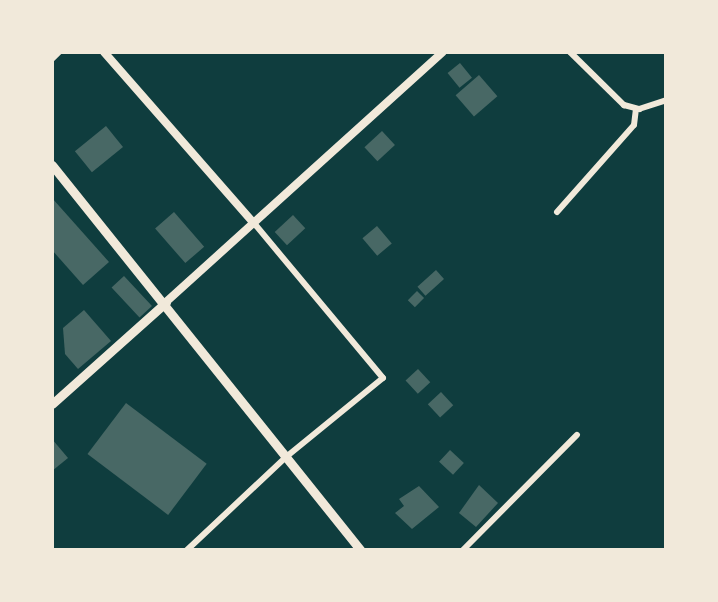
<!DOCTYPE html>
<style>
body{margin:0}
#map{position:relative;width:718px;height:602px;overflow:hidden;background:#0f3d3e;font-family:"Asap Condensed",sans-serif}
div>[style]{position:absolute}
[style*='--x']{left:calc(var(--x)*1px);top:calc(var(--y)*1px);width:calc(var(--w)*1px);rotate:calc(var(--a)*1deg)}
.building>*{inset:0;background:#486865;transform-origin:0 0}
.minor>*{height:6px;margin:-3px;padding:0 3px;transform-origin:3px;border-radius:3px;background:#f1e9da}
.tertiary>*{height:8px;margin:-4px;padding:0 4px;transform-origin:4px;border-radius:4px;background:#f1e9da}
.secondary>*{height:9px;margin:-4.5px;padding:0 4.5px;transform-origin:4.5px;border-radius:4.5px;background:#f1e9da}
span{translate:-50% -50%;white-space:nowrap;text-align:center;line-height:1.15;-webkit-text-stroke:5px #f1e9da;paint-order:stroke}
.frame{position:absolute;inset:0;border:54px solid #f1e9da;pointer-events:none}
</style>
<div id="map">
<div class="building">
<i style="left:460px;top:63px;width:19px;height:16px;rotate:51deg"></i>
<i style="left:479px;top:75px;width:28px;height:31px;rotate:49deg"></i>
<i style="left:106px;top:126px;width:27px;height:40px;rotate:51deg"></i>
<i style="left:382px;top:131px;width:19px;height:24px;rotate:47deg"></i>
<i style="clip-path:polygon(52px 198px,109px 262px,83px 285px,52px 250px)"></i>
<i style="left:174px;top:212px;width:46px;height:25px;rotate:49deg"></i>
<i style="left:293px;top:215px;width:18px;height:25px;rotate:47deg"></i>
<i style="left:377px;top:226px;width:23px;height:19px;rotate:50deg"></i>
<i style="left:436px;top:270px;width:12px;height:25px;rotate:48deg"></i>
<i style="left:124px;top:276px;width:41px;height:17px;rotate:47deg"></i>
<i style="left:417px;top:291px;width:10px;height:13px;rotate:45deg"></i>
<i style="clip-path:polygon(84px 310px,111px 341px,78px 369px,65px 354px,63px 328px)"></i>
<i style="left:418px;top:369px;width:18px;height:17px;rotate:47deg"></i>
<i style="left:441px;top:392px;width:18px;height:18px;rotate:47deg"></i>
<i style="left:126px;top:403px;width:101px;height:64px;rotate:37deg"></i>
<i style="clip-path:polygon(52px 439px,68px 458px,52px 471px)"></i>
<i style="left:450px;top:450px;width:19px;height:16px;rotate:43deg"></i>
<i style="clip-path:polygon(479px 485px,498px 503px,476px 527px,459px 513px)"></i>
<i style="clip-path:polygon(419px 486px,439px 507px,412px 529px,395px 513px,404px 506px,399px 499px)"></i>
</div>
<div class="minor">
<i style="--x:570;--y:52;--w:76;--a:44.5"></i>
<i style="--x:624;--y:105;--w:16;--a:15"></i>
<i style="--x:639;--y:109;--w:28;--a:-18"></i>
<i style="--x:52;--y:59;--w:10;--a:-45"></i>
<i style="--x:557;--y:212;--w:116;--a:-48.5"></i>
<i style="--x:634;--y:125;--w:16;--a:-83"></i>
<i style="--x:187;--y:550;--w:136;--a:-43.2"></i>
<i style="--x:286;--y:457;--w:125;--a:-39.2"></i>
<i style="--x:383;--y:378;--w:203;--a:-129.8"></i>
<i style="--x:463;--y:550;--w:162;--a:-45.3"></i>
</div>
<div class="tertiary">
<i style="--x:104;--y:52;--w:226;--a:48.8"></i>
<i style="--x:166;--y:302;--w:373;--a:-42.1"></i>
</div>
<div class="secondary">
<i style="--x:52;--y:165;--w:493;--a:51.3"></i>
<i style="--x:52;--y:404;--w:153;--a:-41.8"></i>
</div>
<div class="frame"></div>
</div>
